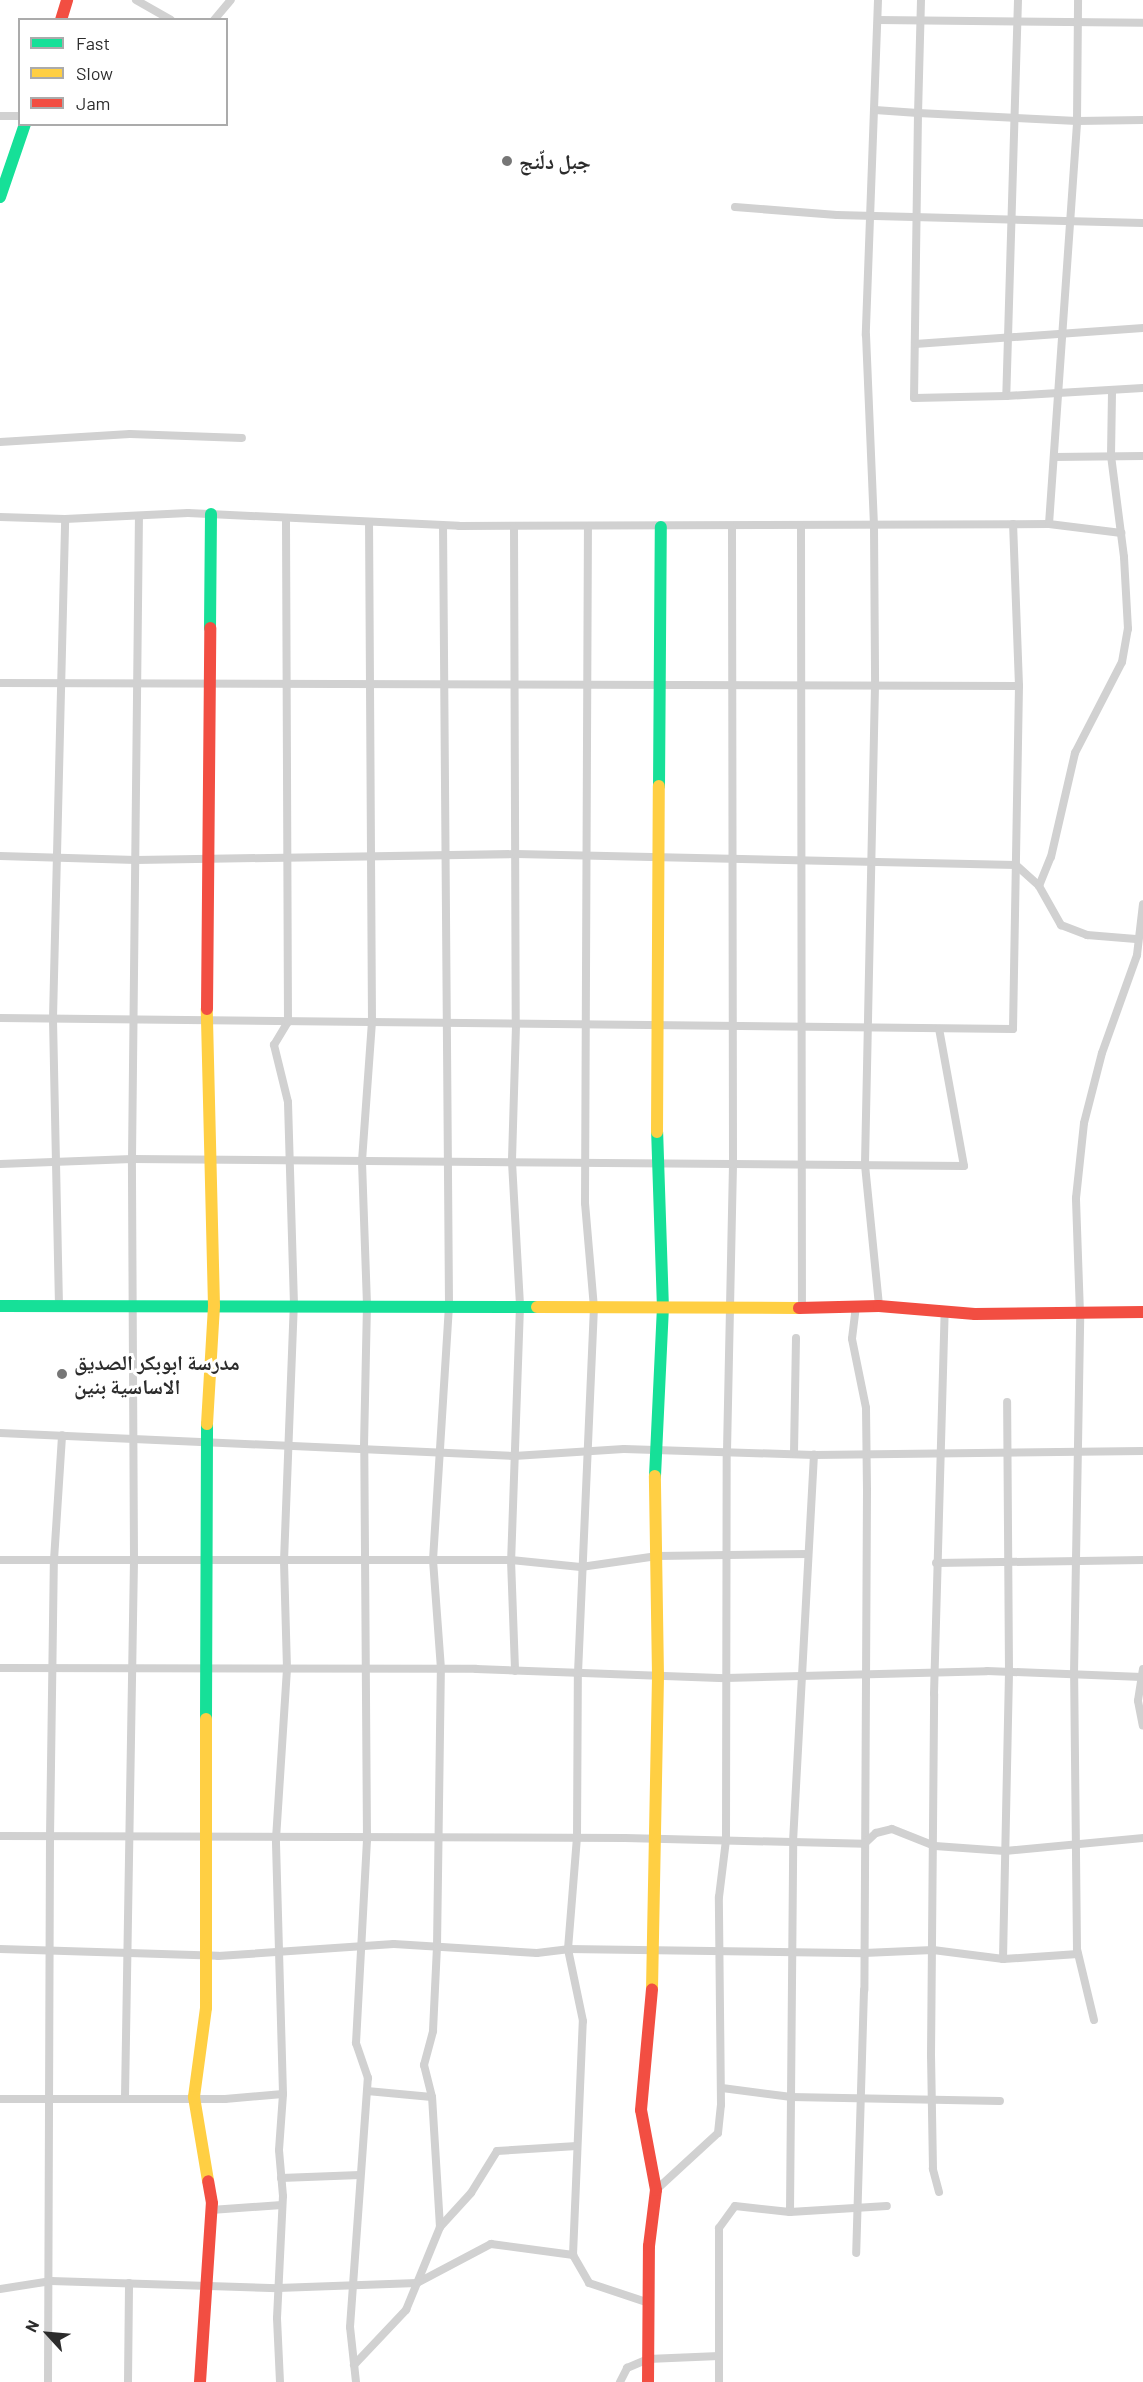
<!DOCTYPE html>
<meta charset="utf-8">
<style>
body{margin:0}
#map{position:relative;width:1143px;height:2382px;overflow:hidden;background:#fff;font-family:Barlow,"Noto Naskh Arabic",sans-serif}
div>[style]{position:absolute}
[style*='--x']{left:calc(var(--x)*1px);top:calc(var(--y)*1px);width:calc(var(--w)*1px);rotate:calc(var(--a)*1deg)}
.street>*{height:8px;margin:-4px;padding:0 4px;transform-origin:4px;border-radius:4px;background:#d1d1d1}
.fast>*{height:12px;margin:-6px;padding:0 6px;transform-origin:6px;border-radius:6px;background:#16e098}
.slow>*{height:12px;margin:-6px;padding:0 6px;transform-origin:6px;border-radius:6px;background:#ffcf43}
.jam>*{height:12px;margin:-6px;padding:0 6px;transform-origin:6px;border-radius:6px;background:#f24e42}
.dots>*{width:16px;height:16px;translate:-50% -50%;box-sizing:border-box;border:3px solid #fff;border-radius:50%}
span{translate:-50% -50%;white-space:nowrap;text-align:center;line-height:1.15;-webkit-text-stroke:6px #fff;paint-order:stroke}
.poi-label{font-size:21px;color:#2c2c2c;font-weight:700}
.left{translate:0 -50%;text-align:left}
.legend{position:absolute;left:18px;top:18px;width:210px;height:108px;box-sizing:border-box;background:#fff;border:2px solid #ababab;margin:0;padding:8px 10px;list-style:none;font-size:18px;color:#2c2c2c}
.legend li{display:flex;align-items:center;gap:12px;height:30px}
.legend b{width:30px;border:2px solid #ababab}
.north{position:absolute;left:18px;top:2304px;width:60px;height:60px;-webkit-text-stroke:4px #fff;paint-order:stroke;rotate:296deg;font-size:16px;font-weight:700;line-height:24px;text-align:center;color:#2c2c2c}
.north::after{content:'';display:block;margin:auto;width:21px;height:27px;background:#2c2c2c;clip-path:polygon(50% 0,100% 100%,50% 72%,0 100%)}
</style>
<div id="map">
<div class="street">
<i style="--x:136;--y:0;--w:40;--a:29.7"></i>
<i style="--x:878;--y:0;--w:335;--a:92.1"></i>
<i style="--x:866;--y:335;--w:192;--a:87.6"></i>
<i style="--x:874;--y:527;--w:159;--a:89.6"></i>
<i style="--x:875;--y:686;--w:479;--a:91.2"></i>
<i style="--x:865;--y:1165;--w:142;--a:84.3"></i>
<i style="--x:921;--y:0;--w:113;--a:91.5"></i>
<i style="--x:918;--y:113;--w:159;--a:2.9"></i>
<i style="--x:1077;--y:121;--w:66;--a:-0.9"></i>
<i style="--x:1018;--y:0;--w:396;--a:91.7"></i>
<i style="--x:1006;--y:396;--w:137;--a:-3.3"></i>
<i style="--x:214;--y:20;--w:26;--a:-50"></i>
<i style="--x:878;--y:20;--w:265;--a:0.6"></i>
<i style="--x:875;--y:110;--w:43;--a:4"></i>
<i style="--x:918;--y:113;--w:285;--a:90.8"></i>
<i style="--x:914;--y:398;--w:92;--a:-1.2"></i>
<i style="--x:0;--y:116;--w:20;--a:0"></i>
<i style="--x:735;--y:207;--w:102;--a:4.5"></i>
<i style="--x:837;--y:215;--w:306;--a:1.5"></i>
<i style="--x:915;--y:344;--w:229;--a:-4"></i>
<i style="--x:0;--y:442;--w:130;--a:-3.5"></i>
<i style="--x:130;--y:434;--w:112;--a:2"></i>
<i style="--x:1054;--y:457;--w:89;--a:-0.6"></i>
<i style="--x:0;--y:517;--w:65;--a:1.8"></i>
<i style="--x:65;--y:519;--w:123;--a:-2.8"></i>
<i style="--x:188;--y:513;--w:271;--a:2.7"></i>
<i style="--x:459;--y:526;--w:590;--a:-0.19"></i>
<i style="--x:1049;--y:524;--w:404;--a:-86"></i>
<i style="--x:1077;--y:121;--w:121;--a:-89.5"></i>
<i style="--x:1049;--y:524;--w:73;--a:7.1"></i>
<i style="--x:514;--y:527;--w:498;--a:89.8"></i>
<i style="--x:516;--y:1025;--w:137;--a:91.7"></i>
<i style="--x:512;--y:1162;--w:144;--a:86.8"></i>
<i style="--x:520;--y:1306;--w:254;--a:92"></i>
<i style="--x:511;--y:1560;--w:111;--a:87.9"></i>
<i style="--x:801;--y:527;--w:780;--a:89.93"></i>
<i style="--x:0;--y:683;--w:1019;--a:0.17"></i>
<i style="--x:1019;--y:686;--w:162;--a:-92.1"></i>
<i style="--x:0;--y:856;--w:136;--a:1.7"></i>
<i style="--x:136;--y:860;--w:380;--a:-0.9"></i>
<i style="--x:516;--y:854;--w:500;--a:1.26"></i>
<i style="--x:1016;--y:865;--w:31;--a:42"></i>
<i style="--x:1039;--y:886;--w:45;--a:60.6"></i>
<i style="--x:1061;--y:925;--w:28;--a:21"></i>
<i style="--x:1087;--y:935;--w:49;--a:4.7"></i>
<i style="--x:1039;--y:886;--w:31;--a:-68"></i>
<i style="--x:1051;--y:857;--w:107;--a:-77"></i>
<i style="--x:1075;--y:753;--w:102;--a:-62.7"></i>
<i style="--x:1122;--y:662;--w:34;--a:-80"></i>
<i style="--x:1128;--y:629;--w:72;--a:-93.2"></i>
<i style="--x:1124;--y:557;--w:102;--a:-97.3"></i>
<i style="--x:1111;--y:456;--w:65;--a:-89.1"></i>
<i style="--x:0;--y:1018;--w:1013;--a:0.62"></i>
<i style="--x:1013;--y:1029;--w:343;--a:-89"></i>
<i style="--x:0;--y:1164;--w:132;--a:-2.2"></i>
<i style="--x:132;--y:1159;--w:832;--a:0.48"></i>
<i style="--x:964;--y:1166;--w:139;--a:-100.3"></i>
<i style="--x:59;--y:1306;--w:288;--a:-91.2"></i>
<i style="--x:53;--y:1018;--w:499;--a:-88.6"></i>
<i style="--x:856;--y:1306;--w:33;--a:97"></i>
<i style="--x:852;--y:1339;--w:70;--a:78.5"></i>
<i style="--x:866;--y:1408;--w:83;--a:89.3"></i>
<i style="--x:867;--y:1491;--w:499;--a:90.3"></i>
<i style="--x:864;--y:1990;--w:263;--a:91.7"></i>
<i style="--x:0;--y:1433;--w:515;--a:2.56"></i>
<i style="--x:514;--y:1456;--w:110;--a:-3.6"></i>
<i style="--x:624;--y:1449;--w:190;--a:1.8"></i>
<i style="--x:814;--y:1455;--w:329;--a:-0.7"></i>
<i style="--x:794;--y:1453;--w:115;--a:-89"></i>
<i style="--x:0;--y:1560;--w:511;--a:0"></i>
<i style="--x:511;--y:1560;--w:70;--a:5.7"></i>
<i style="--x:581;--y:1567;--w:77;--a:-8.2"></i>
<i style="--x:657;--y:1556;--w:151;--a:-0.8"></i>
<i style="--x:936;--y:1563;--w:207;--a:-0.8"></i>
<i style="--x:0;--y:1668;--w:476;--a:0.1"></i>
<i style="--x:476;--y:1669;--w:250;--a:2.1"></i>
<i style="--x:726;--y:1678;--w:261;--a:-1.5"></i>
<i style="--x:987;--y:1671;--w:155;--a:2.2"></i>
<i style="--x:1143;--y:1669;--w:32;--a:99"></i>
<i style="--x:1138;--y:1701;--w:25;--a:79"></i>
<i style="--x:0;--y:1836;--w:625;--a:0.18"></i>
<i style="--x:625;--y:1838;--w:239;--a:1.4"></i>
<i style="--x:864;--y:1844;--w:16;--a:-43"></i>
<i style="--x:876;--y:1833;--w:16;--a:-14"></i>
<i style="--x:892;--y:1829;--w:46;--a:21.6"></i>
<i style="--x:935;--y:1846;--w:70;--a:4.1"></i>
<i style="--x:1005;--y:1851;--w:139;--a:-5.4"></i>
<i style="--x:0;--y:1949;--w:218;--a:1.8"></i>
<i style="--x:218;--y:1956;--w:176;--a:-3.9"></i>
<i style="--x:394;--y:1944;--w:143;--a:3.6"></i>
<i style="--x:537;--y:1953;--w:31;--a:-7"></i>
<i style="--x:568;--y:1949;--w:296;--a:0.8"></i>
<i style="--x:864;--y:1953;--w:69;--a:-2.5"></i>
<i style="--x:933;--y:1950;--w:71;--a:7.3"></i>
<i style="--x:1003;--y:1959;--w:75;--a:-3.8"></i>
<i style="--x:1003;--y:1959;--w:287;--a:-88.8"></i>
<i style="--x:1009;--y:1672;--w:270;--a:-90.4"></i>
<i style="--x:1094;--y:2020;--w:73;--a:-103.5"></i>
<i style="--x:1077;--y:1949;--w:275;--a:-90.6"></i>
<i style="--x:1074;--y:1674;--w:360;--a:-89"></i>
<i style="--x:1080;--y:1314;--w:116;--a:-92"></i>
<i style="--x:1076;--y:1198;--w:75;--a:-83.9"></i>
<i style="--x:1084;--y:1123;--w:72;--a:-75.6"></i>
<i style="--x:1102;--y:1053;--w:104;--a:-70.3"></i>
<i style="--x:1137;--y:955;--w:51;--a:-83.3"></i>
<i style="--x:722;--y:2088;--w:70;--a:7.4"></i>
<i style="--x:791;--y:2097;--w:209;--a:1.1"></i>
<i style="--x:367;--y:2091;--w:65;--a:5.3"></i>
<i style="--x:125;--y:2097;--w:537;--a:-89.04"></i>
<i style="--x:134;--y:1560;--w:401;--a:-90.3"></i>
<i style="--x:132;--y:1159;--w:642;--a:-89.38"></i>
<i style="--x:0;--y:2099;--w:225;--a:0"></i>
<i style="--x:225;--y:2099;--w:58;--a:-4.9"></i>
<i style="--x:281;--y:2178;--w:79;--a:-2.2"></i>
<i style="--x:656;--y:2190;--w:84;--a:-42.6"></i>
<i style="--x:718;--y:2133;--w:28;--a:-84"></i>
<i style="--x:721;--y:2105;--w:208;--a:-90.6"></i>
<i style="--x:719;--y:1897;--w:57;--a:-83"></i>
<i style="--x:726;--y:1840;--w:389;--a:-89.9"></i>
<i style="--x:727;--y:1451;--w:287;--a:-88.8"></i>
<i style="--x:733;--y:1164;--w:637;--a:-90.09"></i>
<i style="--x:939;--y:2192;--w:24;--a:-105"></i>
<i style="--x:933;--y:2169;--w:113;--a:-91"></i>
<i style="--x:931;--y:2056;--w:362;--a:-89.5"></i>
<i style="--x:934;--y:1694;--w:382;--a:-88.4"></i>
<i style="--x:211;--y:2210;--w:71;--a:-4"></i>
<i style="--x:790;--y:2212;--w:370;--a:-89.5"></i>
<i style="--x:793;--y:1842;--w:388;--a:-86.9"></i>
<i style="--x:440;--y:2227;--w:130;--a:-93.5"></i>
<i style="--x:432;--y:2097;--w:33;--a:-104"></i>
<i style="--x:424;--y:2065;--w:35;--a:-75"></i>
<i style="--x:433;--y:2031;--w:84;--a:-87.3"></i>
<i style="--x:437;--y:1947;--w:278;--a:-89.2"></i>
<i style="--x:441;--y:1669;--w:109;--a:-94.2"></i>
<i style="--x:433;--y:1560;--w:256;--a:-86.4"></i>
<i style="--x:449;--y:1305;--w:779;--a:-90.44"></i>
<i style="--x:573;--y:2255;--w:234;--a:-87.6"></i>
<i style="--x:583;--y:2021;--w:74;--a:-101.8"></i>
<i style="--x:568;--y:1949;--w:111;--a:-85.4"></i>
<i style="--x:577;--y:1838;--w:165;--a:-89.7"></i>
<i style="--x:578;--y:1673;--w:365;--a:-87.5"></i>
<i style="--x:594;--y:1308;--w:105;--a:-94.9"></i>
<i style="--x:585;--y:1203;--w:676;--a:-89.75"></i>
<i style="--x:0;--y:2289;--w:52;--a:-8.9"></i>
<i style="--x:51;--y:2281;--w:227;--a:1.8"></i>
<i style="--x:278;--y:2288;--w:139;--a:-2.1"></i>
<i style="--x:417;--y:2283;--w:84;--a:-27.8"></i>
<i style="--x:491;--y:2244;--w:83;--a:7.6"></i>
<i style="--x:573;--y:2255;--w:32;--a:60"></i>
<i style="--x:589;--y:2283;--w:63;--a:18.4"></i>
<i style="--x:354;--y:2365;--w:76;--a:-46.6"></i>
<i style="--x:406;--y:2310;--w:90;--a:-67.7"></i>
<i style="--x:440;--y:2227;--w:46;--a:-47.6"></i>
<i style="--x:471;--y:2193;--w:49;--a:-58.2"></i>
<i style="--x:497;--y:2151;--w:80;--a:-3.6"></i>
<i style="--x:48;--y:2382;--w:545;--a:-89.79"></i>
<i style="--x:50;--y:1837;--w:277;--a:-89.2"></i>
<i style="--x:54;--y:1560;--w:125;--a:-86.3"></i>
<i style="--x:128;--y:2382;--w:99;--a:-89.4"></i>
<i style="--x:280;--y:2382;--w:64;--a:-92.7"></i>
<i style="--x:277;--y:2318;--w:122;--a:-87.2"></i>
<i style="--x:283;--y:2196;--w:46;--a:-95"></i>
<i style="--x:279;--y:2150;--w:56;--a:-85.9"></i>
<i style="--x:283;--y:2094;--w:255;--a:-91.6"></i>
<i style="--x:276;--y:1839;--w:170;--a:-86.3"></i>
<i style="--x:287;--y:1669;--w:108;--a:-91.6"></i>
<i style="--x:284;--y:1561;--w:256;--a:-87.8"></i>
<i style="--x:294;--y:1305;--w:203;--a:-91.7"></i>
<i style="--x:288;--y:1102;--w:59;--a:-103.8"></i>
<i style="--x:274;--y:1045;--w:27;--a:-59"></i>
<i style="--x:288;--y:1022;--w:504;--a:-90.23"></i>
<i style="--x:356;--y:2382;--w:55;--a:-96.2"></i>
<i style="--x:350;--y:2327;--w:250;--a:-85.9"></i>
<i style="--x:368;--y:2078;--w:37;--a:-109"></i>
<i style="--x:356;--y:2043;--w:203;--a:-86.9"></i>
<i style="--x:367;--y:1840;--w:393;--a:-90.4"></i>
<i style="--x:364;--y:1447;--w:142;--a:-88.8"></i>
<i style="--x:367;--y:1305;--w:144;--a:-92"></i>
<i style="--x:362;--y:1161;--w:138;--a:-85.9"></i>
<i style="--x:372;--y:1023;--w:501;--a:-90.34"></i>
<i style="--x:620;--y:2382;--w:16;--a:-63"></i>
<i style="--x:627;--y:2368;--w:23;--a:-23"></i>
<i style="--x:648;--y:2359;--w:71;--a:-2.4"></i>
<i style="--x:719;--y:2382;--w:154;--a:-90"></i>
<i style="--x:719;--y:2228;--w:27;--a:-54"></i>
<i style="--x:735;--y:2206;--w:55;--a:6.2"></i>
<i style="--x:790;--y:2212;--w:97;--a:-3.5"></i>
</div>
<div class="fast">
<i style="--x:0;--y:197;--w:77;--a:-71.1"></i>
<i style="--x:210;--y:628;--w:114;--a:-89.5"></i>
<i style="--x:659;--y:786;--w:259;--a:-89.6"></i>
<i style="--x:0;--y:1306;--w:537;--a:0.11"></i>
<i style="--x:655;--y:1476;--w:167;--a:-87.3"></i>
<i style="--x:663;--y:1309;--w:177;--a:-91.9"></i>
<i style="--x:206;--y:1719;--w:295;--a:-89.8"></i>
</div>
<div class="slow">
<i style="--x:657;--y:1132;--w:346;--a:-89.7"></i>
<i style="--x:537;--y:1307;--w:262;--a:0.2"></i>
<i style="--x:207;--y:1424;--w:118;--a:-86.6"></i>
<i style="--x:214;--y:1306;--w:297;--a:-91.4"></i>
<i style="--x:206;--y:1719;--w:289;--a:90"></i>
<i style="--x:206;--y:2008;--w:90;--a:97.7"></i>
<i style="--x:194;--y:2097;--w:85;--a:80.5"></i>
<i style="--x:652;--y:1989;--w:313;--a:-88.9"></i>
<i style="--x:658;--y:1676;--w:200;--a:-90.9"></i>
</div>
<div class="jam">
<i style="--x:61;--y:20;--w:21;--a:-73"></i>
<i style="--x:207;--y:1009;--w:381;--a:-89.5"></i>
<i style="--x:799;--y:1308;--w:80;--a:-1.4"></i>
<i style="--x:879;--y:1306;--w:96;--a:4.8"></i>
<i style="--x:975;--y:1314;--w:168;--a:-0.7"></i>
<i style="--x:200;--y:2382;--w:179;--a:-86.2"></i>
<i style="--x:212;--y:2203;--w:22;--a:-100"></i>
<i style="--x:648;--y:2382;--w:136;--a:-89.6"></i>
<i style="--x:649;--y:2246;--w:56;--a:-82.9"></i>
<i style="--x:656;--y:2190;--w:81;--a:-100.6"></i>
<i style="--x:641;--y:2110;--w:121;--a:-84.8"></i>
</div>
<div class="dots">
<i style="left:507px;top:161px;background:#767676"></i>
<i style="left:62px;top:1374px;background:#767676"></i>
</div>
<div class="poi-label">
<span class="left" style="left:519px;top:161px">جبل دلّنج</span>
<span class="left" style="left:74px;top:1374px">مدرسة ابوبكر الصديق<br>الاساسية بنين</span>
</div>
<ul class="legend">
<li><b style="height:8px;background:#16e098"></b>Fast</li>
<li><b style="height:8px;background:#ffcf43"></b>Slow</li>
<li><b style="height:8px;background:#f24e42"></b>Jam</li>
</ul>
<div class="north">N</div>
</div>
